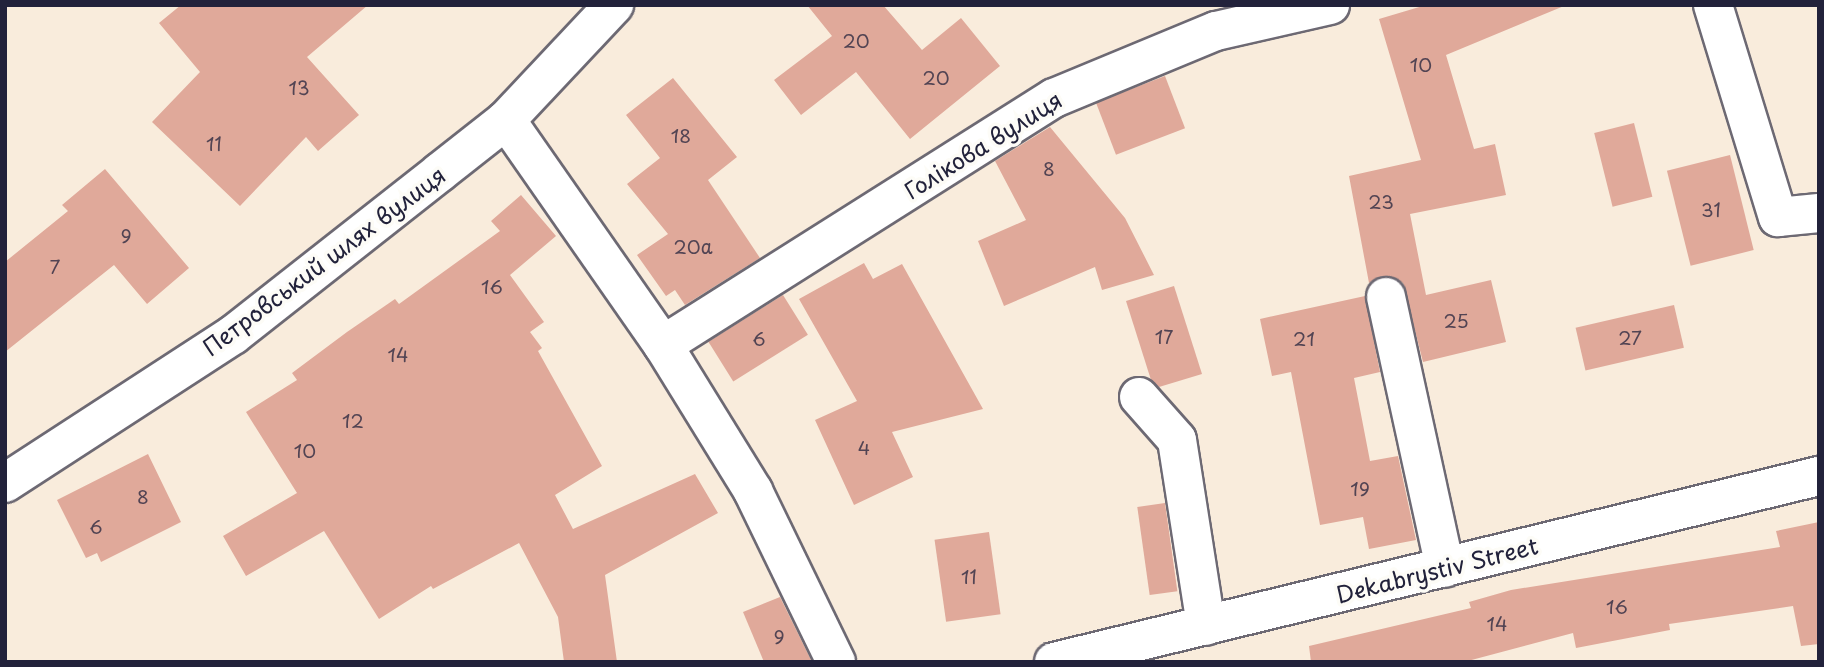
<!DOCTYPE html>
<meta charset="utf-8">
<style>
body{margin:0}
#map{position:relative;width:1824px;height:667px;overflow:hidden;background:#f9ecdc;font-family:"Playpen Sans",sans-serif}
div>[style]{position:absolute}
[style*='--x']{left:calc(var(--x)*1px);top:calc(var(--y)*1px);width:calc(var(--w)*1px);rotate:calc(var(--a)*1deg)}
.building>*{inset:0;background:#e0a99a;transform-origin:0 0}
.roads{filter:drop-shadow(2px 0 #6d6973) drop-shadow(-2px 0 #6d6973) drop-shadow(0 2px #6d6973) drop-shadow(0 -2px #6d6973)}
.minor>*{height:38px;margin:-19px;padding:0 19px;transform-origin:19px;border-radius:19px;background:#fff}
span{translate:-50% -50%;white-space:nowrap;text-align:center;line-height:1.15;-webkit-text-stroke:7px #fdfcf7;paint-order:stroke}
.number-label{font-size:19px;color:#524453}
.number-label span{-webkit-text-stroke-width:0}
.street-label{font-size:23px;color:#22223b}
.frame{position:absolute;inset:0;border:7px solid #22223b;pointer-events:none}
</style>
<div id="map">
<div class="building">
<i style="clip-path:polygon(181px 5px,368px 5px,307px 57px,359px 115px,318px 151px,306px 137px,240px 206px,152px 122px,200px 72px,159px 23px)"></i>
<i style="clip-path:polygon(807px 5px,883px 5px,922px 50px,961px 18px,1000px 66px,910px 139px,856px 72px,801px 115px,774px 80px,832px 36px)"></i>
<i style="clip-path:polygon(1426px 5px,1564px 6px,1446px 55px,1474px 149px,1495px 144px,1506px 195px,1410px 214px,1426px 295px,1491px 280px,1506px 342px,1423px 362px,1403px 283px,1382px 276px,1369px 283px,1349px 176px,1421px 160px,1379px 19px)"></i>
<i style="left:1165px;top:76px;width:56px;height:74px;rotate:69deg"></i>
<i style="clip-path:polygon(673px 78px,737px 157px,708px 180px,760px 258px,685px 305px,675px 290px,666px 296px,637px 255px,668px 234px,627px 184px,660px 158px,626px 115px)"></i>
<i style="left:1634px;top:123px;width:76px;height:41px;rotate:76deg"></i>
<i style="clip-path:polygon(1050px 127px,1125px 218px,1154px 275px,1102px 290px,1095px 267px,1004px 306px,978px 241px,1026px 220px,995px 161px)"></i>
<i style="left:1730px;top:155px;width:98px;height:65px;rotate:76deg"></i>
<i style="clip-path:polygon(105px 169px,189px 268px,147px 304px,114px 265px,5px 352px,5px 262px,68px 211px,62px 205px)"></i>
<i style="clip-path:polygon(521px 195px,556px 236px,510px 275px,544px 322px,530px 332px,542px 348px,538px 351px,602px 466px,555px 495px,573px 529px,695px 474px,718px 513px,605px 575px,617px 662px,564px 662px,558px 617px,519px 543px,433px 589px,431px 586px,379px 619px,324px 531px,246px 576px,223px 536px,297px 493px,246px 412px,297px 380px,292px 373px,347px 332px,395px 299px,399px 304px,500px 231px,491px 221px)"></i>
<i style="clip-path:polygon(864px 263px,873px 279px,902px 264px,983px 409px,892px 432px,913px 477px,854px 505px,815px 420px,857px 401px,799px 299px)"></i>
<i style="clip-path:polygon(1174px 286px,1202px 374px,1159px 387px,1151px 380px,1126px 301px)"></i>
<i style="left:783px;top:295px;width:47px;height:88px;rotate:58deg"></i>
<i style="clip-path:polygon(1365px 296px,1380px 372px,1354px 378px,1370px 461px,1398px 456px,1416px 540px,1369px 549px,1363px 517px,1320px 525px,1291px 372px,1272px 376px,1260px 319px)"></i>
<i style="left:1674px;top:305px;width:44px;height:101px;rotate:77deg"></i>
<i style="clip-path:polygon(148px 454px,181px 522px,101px 562px,97px 553px,86px 558px,57px 500px)"></i>
<i style="left:1165px;top:503px;width:89px;height:28px;rotate:82deg"></i>
<i style="clip-path:polygon(1819px 522px,1819px 644px,1801px 646px,1793px 606px,1669px 624px,1670px 630px,1576px 648px,1573px 633px,1464px 662px,1311px 662px,1309px 646px,1471px 608px,1469px 602px,1511px 590px,1780px 547px,1776px 531px)"></i>
<i style="left:989px;top:532px;width:83px;height:55px;rotate:82deg"></i>
<i style="clip-path:polygon(780px 597px,812px 662px,764px 662px,743px 612px)"></i>
</div>
<div class="roads">
<div class="minor">
<i style="--x:1713;--y:5;--w:222;--a:73"></i>
<i style="--x:1778;--y:217;--w:41;--a:-5.6"></i>
<i style="--x:506;--y:120;--w:274;--a:55.1"></i>
<i style="--x:663;--y:345;--w:172;--a:58.3"></i>
<i style="--x:753;--y:491;--w:190;--a:64.1"></i>
<i style="--x:1386;--y:297;--w:277;--a:77.7"></i>
<i style="--x:663;--y:345;--w:462;--a:-32.3"></i>
<i style="--x:1054;--y:98;--w:175;--a:-22.5"></i>
<i style="--x:1216;--y:31;--w:117;--a:-12.8"></i>
<i style="--x:1139;--y:397;--w:57;--a:48.5"></i>
<i style="--x:1177;--y:440;--w:188;--a:81.1"></i>
<i style="--x:5;--y:483;--w:272;--a:-33"></i>
<i style="--x:233;--y:335;--w:263;--a:-38.2"></i>
<i style="--x:440;--y:172;--w:84;--a:-38.2"></i>
<i style="--x:506;--y:120;--w:158;--a:-46.8"></i>
<i style="--x:1054;--y:662;--w:787;--a:-13.67"></i>
</div>
</div>
<div class="number-label">
<span style="left:856px;top:41px">20</span>
<span style="left:1421px;top:65px">10</span>
<span style="left:936px;top:78px">20</span>
<span style="left:299px;top:88px">13</span>
<span style="left:681px;top:136px">18</span>
<span style="left:214px;top:144px">11</span>
<span style="left:1049px;top:169px">8</span>
<span style="left:1381px;top:202px">23</span>
<span style="left:1711px;top:210px">31</span>
<span style="left:126px;top:236px">9</span>
<span style="left:693px;top:247px">20а</span>
<span style="left:55px;top:267px">7</span>
<span style="left:492px;top:287px">16</span>
<span style="left:1456px;top:321px">25</span>
<span style="left:1164px;top:337px">17</span>
<span style="left:1630px;top:338px">27</span>
<span style="left:759px;top:339px">6</span>
<span style="left:1304px;top:339px">21</span>
<span style="left:398px;top:355px">14</span>
<span style="left:353px;top:421px">12</span>
<span style="left:864px;top:448px">4</span>
<span style="left:305px;top:451px">10</span>
<span style="left:1360px;top:489px">19</span>
<span style="left:143px;top:497px">8</span>
<span style="left:96px;top:527px">6</span>
<span style="left:969px;top:577px">11</span>
<span style="left:1617px;top:607px">16</span>
<span style="left:1497px;top:624px">14</span>
<span style="left:779px;top:637px">9</span>
</div>
<div class="street-label">
<span style="left:983px;top:145px;rotate:-32deg">Голікова вулиця</span>
<span style="left:324px;top:261px;rotate:-37deg">Петровський шлях вулиця</span>
<span style="left:1437px;top:570px;rotate:-14deg">Dekabrystiv Street</span>
</div>
<div class="frame"></div>
</div>
